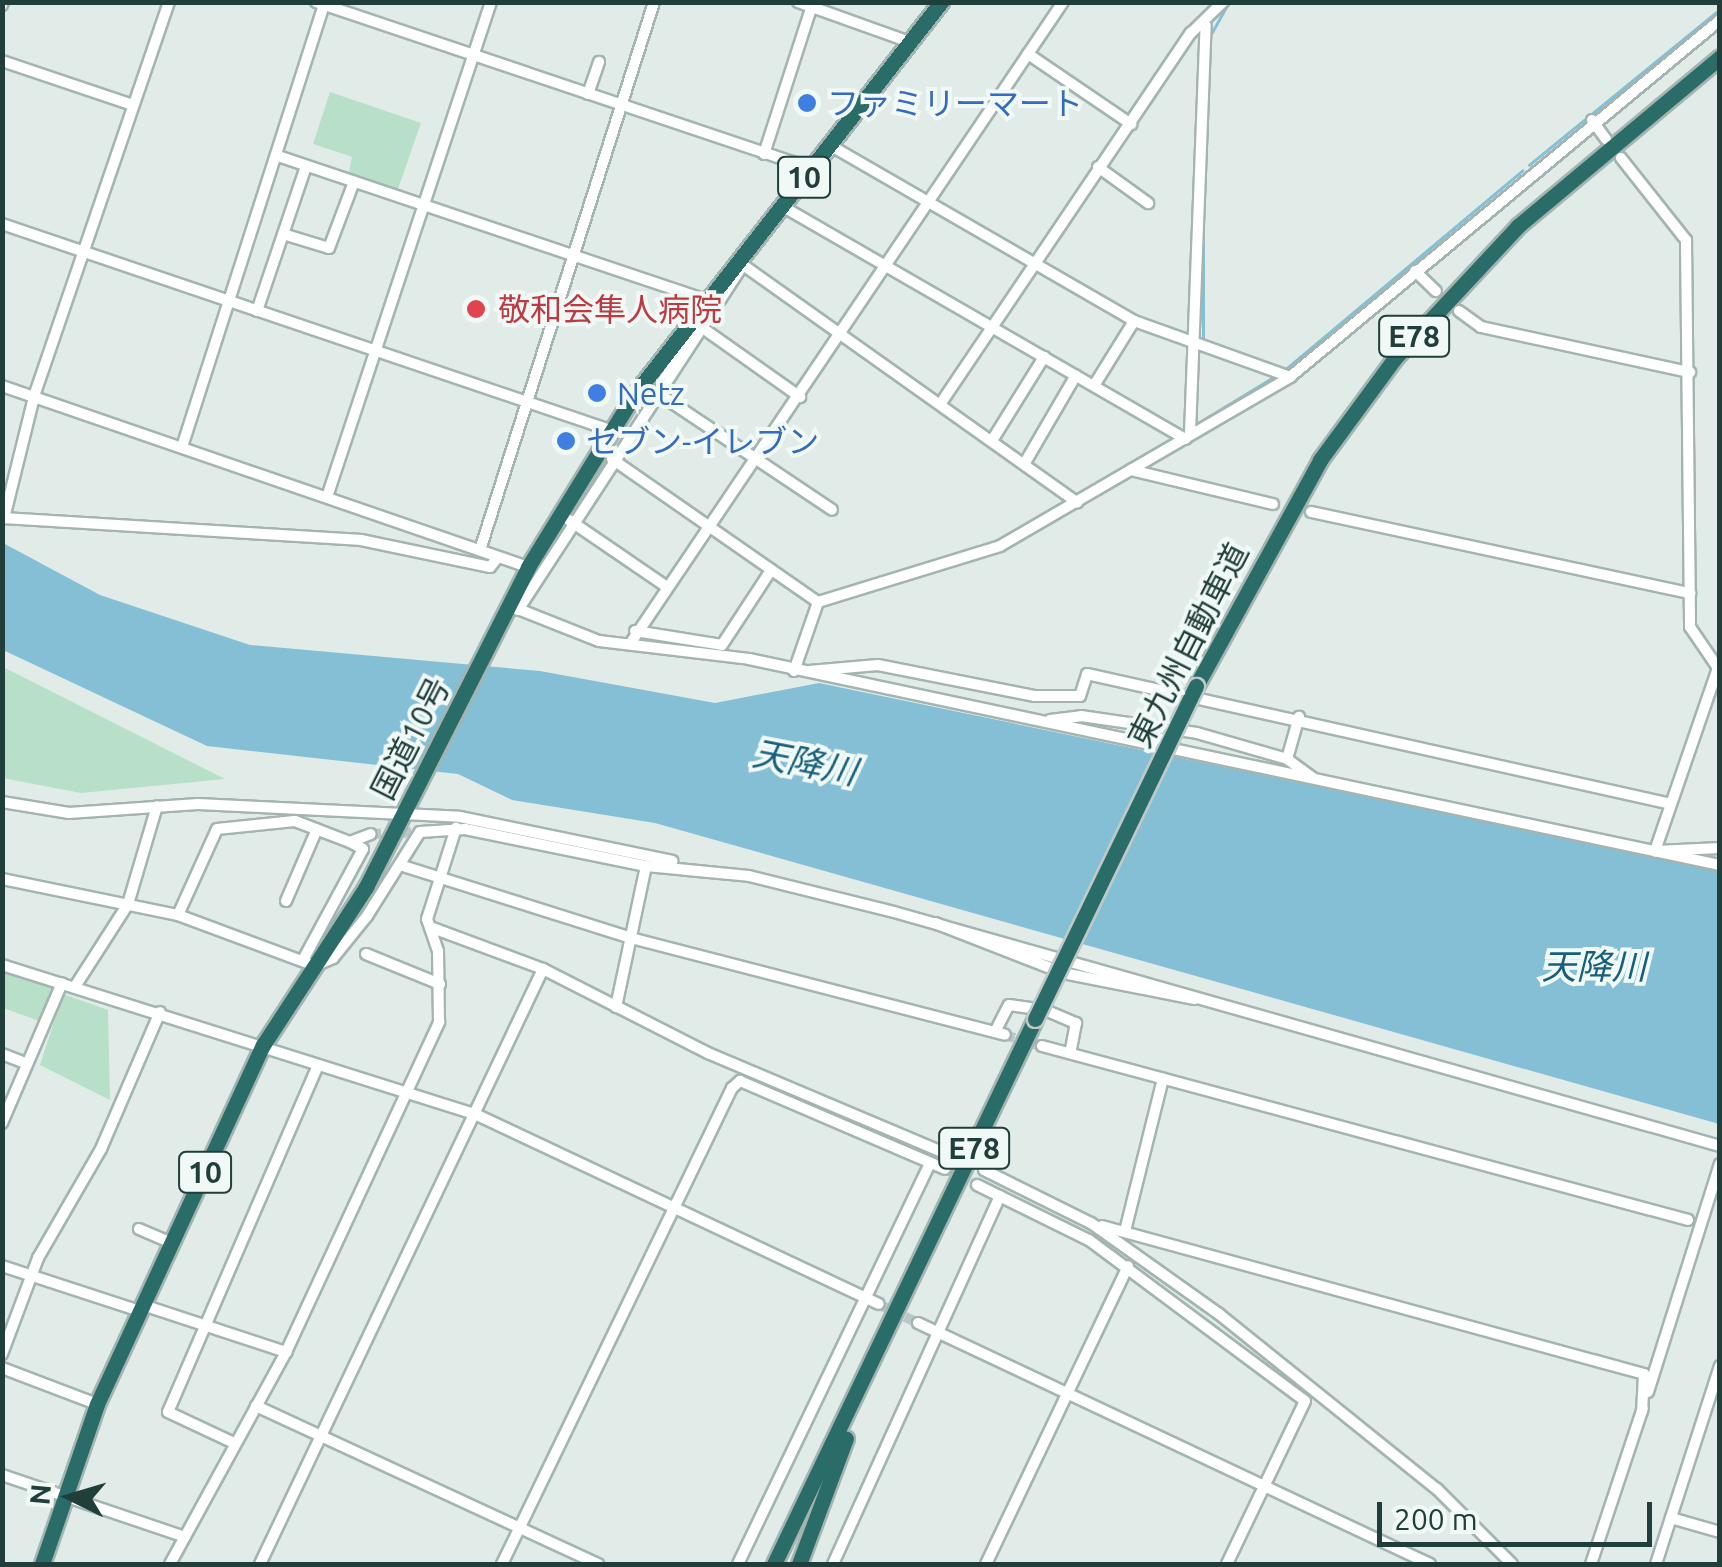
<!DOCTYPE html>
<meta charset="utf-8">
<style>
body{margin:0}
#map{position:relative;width:1722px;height:1567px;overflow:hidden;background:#e1ece9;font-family:Ubuntu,"Noto Sans JP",sans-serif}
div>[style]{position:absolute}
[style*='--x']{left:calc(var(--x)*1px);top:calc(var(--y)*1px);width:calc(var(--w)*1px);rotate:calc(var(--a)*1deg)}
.green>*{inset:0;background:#b8dfc7}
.water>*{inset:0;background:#84bfd5}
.stream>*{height:2.5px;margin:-1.25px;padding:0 1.25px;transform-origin:1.25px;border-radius:1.25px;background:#84bfd5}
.minor-tunnel>*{height:10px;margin-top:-5px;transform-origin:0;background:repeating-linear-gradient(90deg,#bac9c6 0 10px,transparent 0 15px)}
.roads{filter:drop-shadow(2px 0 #a3b4b1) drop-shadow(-2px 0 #a3b4b1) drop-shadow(0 2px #a3b4b1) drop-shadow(0 -2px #a3b4b1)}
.minor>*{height:10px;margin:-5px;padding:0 5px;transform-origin:5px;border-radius:5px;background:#fff}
.highway>*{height:15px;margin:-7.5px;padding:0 7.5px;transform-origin:7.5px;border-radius:7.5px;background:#2a6c67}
.bridges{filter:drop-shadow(2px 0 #c1c9c8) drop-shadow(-2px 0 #c1c9c8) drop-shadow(0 2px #c1c9c8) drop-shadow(0 -2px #c1c9c8)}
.highway-bridge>*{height:15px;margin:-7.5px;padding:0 7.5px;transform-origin:7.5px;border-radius:7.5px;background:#2a6c67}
.dots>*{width:28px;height:28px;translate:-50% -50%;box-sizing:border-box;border:5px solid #f1f9f6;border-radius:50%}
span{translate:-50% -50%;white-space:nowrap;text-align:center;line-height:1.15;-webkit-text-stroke:8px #f1f9f6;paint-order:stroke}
.shield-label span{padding:2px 8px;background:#f1f9f6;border:2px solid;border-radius:8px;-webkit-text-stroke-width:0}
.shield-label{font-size:30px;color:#203e3a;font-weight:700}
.shop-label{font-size:32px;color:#366cbe}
.left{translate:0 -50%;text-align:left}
.health-label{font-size:32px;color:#be3a42}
.street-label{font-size:32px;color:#203e3a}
.water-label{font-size:35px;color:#16607e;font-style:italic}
.frame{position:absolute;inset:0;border:5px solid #203e3a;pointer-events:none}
.north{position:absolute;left:20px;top:1447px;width:100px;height:100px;-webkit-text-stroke:8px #f1f9f6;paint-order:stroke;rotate:275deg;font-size:28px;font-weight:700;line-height:40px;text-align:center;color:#203e3a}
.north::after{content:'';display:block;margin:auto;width:35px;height:45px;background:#203e3a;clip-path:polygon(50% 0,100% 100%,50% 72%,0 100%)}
.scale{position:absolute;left:1377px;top:1502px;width:275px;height:45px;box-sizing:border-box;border:5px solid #203e3a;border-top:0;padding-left:12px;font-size:30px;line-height:35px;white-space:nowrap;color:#203e3a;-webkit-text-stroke:8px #f1f9f6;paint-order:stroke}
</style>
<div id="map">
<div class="green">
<i style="clip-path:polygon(330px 92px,421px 123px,398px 189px,349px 172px,352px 157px,313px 144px)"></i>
<i style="clip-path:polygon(2px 667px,3px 667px,225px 779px,81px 793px,3px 778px)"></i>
<i style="clip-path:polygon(3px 970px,54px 987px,42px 1022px,3px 1008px)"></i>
<i style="clip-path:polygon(63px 994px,108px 1010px,110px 1100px,40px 1065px)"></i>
</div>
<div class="water">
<i style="clip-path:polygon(3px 543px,100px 595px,250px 645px,540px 671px,715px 703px,819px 683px,1719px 870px,1719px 1124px,655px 823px,512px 800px,458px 774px,207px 746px,3px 650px)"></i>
</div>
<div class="stream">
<i style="--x:1210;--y:36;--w:39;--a:-61"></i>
<i style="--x:1529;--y:165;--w:247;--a:-39.2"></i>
<i style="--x:1203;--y:339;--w:112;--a:-90"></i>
<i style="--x:1287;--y:368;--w:307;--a:-40"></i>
<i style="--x:1193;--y:426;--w:95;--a:-31.2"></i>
</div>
<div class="minor-tunnel">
<i style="--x:371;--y:834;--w:49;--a:-2.3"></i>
<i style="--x:1005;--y:1035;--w:39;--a:17"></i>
<i style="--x:945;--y:1169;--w:36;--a:27"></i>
<i style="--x:878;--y:1304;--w:44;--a:25.4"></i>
</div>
<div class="roads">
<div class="minor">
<i style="--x:169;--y:2;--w:417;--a:108.9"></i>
<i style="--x:34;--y:397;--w:125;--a:103.9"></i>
<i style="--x:4;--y:518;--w:358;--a:3.5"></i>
<i style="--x:361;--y:540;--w:132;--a:11.8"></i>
<i style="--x:490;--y:567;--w:13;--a:-51"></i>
<i style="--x:316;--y:2;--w:521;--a:18.57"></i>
<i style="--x:798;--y:2;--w:119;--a:19.7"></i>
<i style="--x:2;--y:5;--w:3;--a:-72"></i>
<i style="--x:1028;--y:54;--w:125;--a:34.2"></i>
<i style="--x:2;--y:61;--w:138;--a:18.6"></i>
<i style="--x:588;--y:94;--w:34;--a:-71"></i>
<i style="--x:1592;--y:120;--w:24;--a:54"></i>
<i style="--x:764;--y:154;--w:160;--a:-72.1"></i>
<i style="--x:827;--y:154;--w:9;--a:-49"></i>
<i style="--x:833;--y:147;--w:348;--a:30"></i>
<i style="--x:1134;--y:321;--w:166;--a:19.7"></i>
<i style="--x:281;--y:157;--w:451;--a:18.6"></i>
<i style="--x:1621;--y:158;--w:105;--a:51.6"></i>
<i style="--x:1686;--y:240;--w:387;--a:89.4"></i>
<i style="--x:1690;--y:627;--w:50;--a:55.7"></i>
<i style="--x:1718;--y:668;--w:194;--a:109"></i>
<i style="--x:1098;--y:167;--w:62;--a:35.8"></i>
<i style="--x:787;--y:209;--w:460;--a:30"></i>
<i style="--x:2;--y:224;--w:642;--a:18.72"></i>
<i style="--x:283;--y:234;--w:48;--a:16.9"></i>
<i style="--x:329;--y:248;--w:71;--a:-69.3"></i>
<i style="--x:743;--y:265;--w:410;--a:35.4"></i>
<i style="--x:1415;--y:271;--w:29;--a:44"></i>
<i style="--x:257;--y:311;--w:153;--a:-71.3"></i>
<i style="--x:1459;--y:311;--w:27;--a:36"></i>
<i style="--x:1481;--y:327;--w:214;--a:12.2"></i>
<i style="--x:704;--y:329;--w:118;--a:35.3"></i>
<i style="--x:662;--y:382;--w:52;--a:-55.1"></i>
<i style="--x:1095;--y:384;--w:74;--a:-58.2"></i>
<i style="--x:2;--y:386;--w:556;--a:18.99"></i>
<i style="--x:659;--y:394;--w:208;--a:33.8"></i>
<i style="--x:941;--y:403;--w:447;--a:-56"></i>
<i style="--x:1191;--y:33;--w:45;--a:-44.1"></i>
<i style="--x:1190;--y:433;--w:408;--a:-87.8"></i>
<i style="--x:993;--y:439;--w:97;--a:-58.1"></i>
<i style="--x:182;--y:447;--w:467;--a:-72.2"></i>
<i style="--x:612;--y:459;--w:251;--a:34.8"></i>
<i style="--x:1026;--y:461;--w:99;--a:-59.8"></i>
<i style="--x:1131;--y:470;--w:146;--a:13.5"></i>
<i style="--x:327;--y:497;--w:521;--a:-71.67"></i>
<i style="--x:1311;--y:512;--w:388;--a:12.1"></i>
<i style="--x:569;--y:520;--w:119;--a:34.4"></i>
<i style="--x:480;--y:550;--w:575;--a:-72.38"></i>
<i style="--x:508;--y:605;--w:98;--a:21.6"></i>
<i style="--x:599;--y:641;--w:151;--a:6.8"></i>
<i style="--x:749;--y:659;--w:993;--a:11.98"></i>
<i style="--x:518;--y:610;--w:410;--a:-56.9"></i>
<i style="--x:635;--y:631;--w:88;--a:9.1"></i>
<i style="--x:722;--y:645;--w:90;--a:-56.8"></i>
<i style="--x:630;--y:644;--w:774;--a:-56"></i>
<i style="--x:794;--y:671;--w:73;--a:-70.8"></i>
<i style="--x:818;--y:602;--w:190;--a:-17.1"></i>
<i style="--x:1000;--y:546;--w:336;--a:-30.2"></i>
<i style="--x:1290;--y:377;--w:559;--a:-39.7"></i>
<i style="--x:809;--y:671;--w:69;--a:-5"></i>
<i style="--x:878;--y:665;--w:159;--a:11.2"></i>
<i style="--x:1034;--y:696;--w:46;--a:0"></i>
<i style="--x:1080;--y:696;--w:23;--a:-72"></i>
<i style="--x:1087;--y:674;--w:598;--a:12.55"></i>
<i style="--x:1050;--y:720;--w:31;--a:-7"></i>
<i style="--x:1081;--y:716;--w:117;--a:8.3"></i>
<i style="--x:1197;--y:733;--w:94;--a:16.1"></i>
<i style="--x:1287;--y:759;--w:31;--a:36"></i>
<i style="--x:1287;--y:759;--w:44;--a:-74.1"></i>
<i style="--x:2;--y:802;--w:68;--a:9.3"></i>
<i style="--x:69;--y:813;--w:129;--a:-4"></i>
<i style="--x:198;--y:804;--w:262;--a:2.8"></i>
<i style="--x:460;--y:817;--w:217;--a:11.7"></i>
<i style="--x:1656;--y:851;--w:64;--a:-2.7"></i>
<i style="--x:403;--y:866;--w:239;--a:17.5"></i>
<i style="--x:631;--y:938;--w:386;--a:14.5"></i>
<i style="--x:2;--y:879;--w:180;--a:11.6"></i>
<i style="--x:178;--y:915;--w:146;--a:20.4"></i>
<i style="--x:315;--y:966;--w:20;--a:-24"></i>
<i style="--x:333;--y:958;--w:54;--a:-51"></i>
<i style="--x:367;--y:916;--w:99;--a:-57.8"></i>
<i style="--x:420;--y:832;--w:45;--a:-3.8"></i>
<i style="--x:465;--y:829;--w:185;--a:11.6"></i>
<i style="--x:646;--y:866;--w:103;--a:5.5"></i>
<i style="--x:749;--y:876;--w:149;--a:13.9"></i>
<i style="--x:894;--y:912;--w:859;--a:15.82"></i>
<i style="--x:286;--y:901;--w:78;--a:-66.7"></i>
<i style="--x:178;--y:915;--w:94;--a:-65.6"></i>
<i style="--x:217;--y:829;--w:78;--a:-5.9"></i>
<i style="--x:295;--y:821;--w:59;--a:20.9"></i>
<i style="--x:350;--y:842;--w:22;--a:-21"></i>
<i style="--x:935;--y:923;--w:137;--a:21.3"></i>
<i style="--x:1063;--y:973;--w:134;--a:11.2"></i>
<i style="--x:430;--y:927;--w:121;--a:20.4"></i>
<i style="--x:543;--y:969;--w:185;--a:27"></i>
<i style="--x:708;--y:1053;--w:265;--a:22.9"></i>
<i style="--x:366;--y:954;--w:80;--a:22.1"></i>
<i style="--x:303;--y:960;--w:126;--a:-61.6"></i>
<i style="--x:363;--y:849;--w:15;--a:-152"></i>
<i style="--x:2;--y:965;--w:496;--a:17.5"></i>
<i style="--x:475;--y:1114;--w:446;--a:25.2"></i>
<i style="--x:76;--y:985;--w:96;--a:-57.3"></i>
<i style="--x:128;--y:904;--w:102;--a:-73.5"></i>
<i style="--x:616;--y:1007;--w:144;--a:-78"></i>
<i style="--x:995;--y:1032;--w:30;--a:-63"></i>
<i style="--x:1009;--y:1005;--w:36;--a:8"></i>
<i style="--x:1045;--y:1010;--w:34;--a:23"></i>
<i style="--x:1076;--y:1023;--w:31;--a:101"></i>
<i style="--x:1042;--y:1046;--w:669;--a:15.07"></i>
<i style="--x:2;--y:1054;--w:26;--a:21"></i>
<i style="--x:2;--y:1123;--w:152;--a:-66.8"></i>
<i style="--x:984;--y:1170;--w:119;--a:26.4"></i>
<i style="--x:1091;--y:1223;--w:157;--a:35.4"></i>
<i style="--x:1219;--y:1314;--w:280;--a:38.8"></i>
<i style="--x:1437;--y:1489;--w:106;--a:45"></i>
<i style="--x:977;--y:1185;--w:125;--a:26.2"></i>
<i style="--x:1089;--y:1240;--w:269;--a:36.7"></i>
<i style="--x:1305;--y:1401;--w:181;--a:115.6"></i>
<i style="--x:1102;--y:1226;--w:562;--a:15.27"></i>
<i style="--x:1644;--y:1374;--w:37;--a:93"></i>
<i style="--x:139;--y:1229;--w:34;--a:23"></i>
<i style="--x:1125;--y:1231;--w:157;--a:-76"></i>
<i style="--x:2;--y:1266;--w:145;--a:18.1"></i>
<i style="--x:143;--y:1305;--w:151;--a:18.2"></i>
<i style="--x:918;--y:1323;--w:566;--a:25.21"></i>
<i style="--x:2;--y:1354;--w:103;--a:-69.4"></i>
<i style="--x:38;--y:1258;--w:126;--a:-60"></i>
<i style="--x:101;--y:1149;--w:149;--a:-66.7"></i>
<i style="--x:2;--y:1368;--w:102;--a:20.8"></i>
<i style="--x:1648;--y:1392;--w:239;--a:-72.5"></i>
<i style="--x:256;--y:1406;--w:377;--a:24.8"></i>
<i style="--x:234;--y:1443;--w:73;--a:-154.8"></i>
<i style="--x:168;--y:1412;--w:378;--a:-66.6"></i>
<i style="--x:2;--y:1475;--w:193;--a:18.7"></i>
<i style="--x:1671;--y:1518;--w:51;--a:15.9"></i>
<i style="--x:170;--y:1564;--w:242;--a:-61.3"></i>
<i style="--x:286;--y:1352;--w:364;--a:-65.1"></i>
<i style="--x:439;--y:1022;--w:71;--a:-90.8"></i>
<i style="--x:438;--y:951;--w:34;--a:-109"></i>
<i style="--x:427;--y:919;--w:96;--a:-72.3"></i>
<i style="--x:260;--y:1564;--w:659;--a:-64.56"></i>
<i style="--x:502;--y:1564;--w:529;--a:-64.21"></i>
<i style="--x:732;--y:1088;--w:11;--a:-41"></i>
<i style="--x:740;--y:1081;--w:223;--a:23.2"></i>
<i style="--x:738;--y:1564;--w:444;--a:-64.4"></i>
<i style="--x:833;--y:1564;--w:404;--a:-65.6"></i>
<i style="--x:986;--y:1564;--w:330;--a:-64.5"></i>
<i style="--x:1591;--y:1564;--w:164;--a:-71.6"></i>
<i style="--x:1656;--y:1564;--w:208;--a:-72.1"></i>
</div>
<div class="highway">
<i style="--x:1196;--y:686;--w:258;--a:-61.2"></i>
<i style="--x:1320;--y:460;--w:127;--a:-53.7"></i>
<i style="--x:1395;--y:358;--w:180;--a:-47"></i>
<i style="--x:1518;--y:226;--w:263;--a:-39.9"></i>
<i style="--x:42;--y:1564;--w:169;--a:-71"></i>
<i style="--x:97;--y:1404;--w:396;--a:-65.2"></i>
<i style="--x:263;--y:1045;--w:189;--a:-56.9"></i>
<i style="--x:366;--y:887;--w:359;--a:-63.1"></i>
<i style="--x:528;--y:567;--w:202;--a:-58.4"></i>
<i style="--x:634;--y:395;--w:499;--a:-52"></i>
<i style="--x:774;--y:1564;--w:604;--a:-64.41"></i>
<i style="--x:799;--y:1564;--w:134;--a:-69.5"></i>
</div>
</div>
<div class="bridges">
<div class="highway-bridge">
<i style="--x:1035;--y:1019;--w:370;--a:-64.2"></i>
</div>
</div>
<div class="dots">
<i style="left:807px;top:103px;background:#3f7fe0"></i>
<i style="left:476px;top:309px;background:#e0444e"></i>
<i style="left:597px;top:393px;background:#3f7fe0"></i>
<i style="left:566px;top:441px;background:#3f7fe0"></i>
</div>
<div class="shield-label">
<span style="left:804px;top:177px">10</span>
<span style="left:1414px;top:336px">E78</span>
<span style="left:974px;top:1148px">E78</span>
<span style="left:205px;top:1172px">10</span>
</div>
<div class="shop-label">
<span class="left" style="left:827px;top:103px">ファミリーマート</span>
<span class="left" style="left:617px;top:393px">Netz</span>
<span class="left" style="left:586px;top:441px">セブン-イレブン</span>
</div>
<div class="health-label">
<span class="left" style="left:498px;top:309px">敬和会隼人病院</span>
</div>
<div class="street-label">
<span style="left:1188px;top:645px;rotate:-63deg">東九州自動車道</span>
<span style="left:410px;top:738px;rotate:-63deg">国道10号</span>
</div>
<div class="water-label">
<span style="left:805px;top:762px;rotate:11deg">天降川</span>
<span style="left:1594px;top:966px">天降川</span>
</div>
<div class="frame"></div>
<div class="north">N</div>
<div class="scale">200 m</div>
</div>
